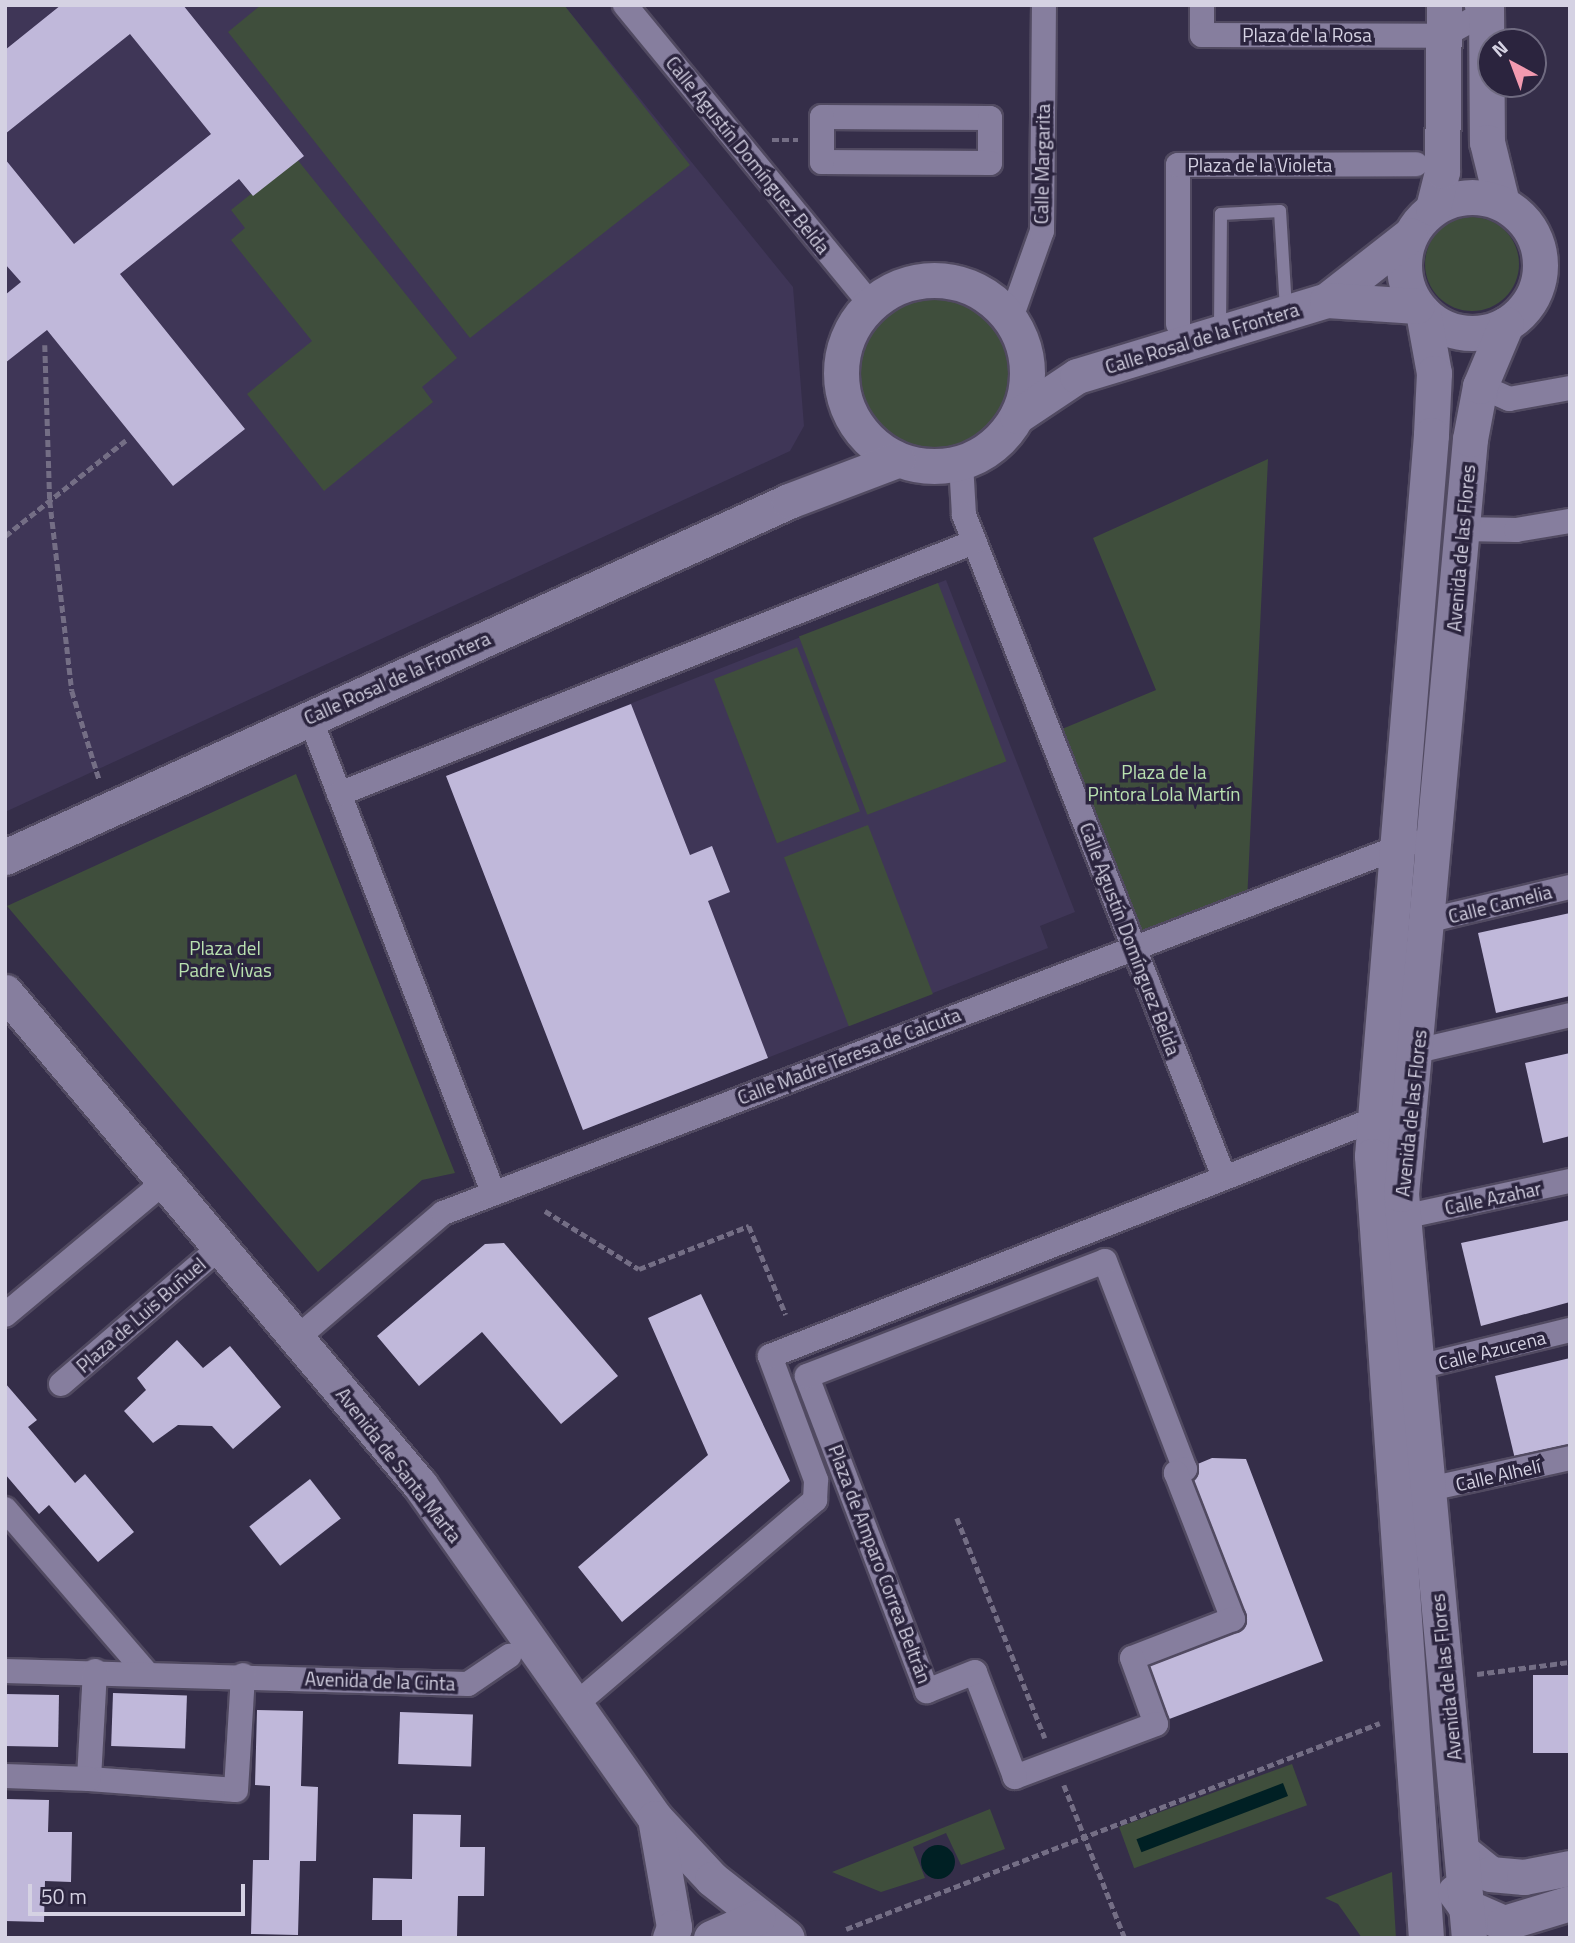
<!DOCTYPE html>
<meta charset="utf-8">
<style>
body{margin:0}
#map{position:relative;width:1575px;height:1943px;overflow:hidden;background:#352e49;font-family:"Titillium Web",sans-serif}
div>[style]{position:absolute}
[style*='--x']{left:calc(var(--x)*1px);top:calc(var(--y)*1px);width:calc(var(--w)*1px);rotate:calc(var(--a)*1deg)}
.built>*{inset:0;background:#3f3657}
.green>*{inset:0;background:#3f4e3c;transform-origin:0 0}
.round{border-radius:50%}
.water>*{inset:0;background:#002024;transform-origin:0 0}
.building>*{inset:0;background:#c0b8da;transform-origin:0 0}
.path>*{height:4.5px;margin-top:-2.25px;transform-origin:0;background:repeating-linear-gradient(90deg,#746e85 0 7px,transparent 0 10.5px)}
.roads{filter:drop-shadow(2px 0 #514a61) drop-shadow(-2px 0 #514a61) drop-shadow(0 2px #514a61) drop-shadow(0 -2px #514a61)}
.lane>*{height:12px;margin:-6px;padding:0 6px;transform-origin:6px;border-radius:6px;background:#867e9e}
.street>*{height:24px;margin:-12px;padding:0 12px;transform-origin:12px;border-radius:12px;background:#867e9e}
.secondary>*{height:35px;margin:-17.5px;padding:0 17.5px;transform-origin:17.5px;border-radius:17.5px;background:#867e9e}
.secondary>.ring{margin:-17.5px;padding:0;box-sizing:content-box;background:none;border:35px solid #867e9e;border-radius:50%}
span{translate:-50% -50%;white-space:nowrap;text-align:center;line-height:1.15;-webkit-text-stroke:7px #2b243e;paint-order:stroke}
.street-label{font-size:19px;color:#d5d2e3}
.park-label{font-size:19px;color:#b9e1b0}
.frame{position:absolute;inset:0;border:7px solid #d5d2e3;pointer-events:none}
.north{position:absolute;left:1477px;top:28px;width:70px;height:70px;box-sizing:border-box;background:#2b243e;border:2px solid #6f6a80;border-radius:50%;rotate:319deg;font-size:19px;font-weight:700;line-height:28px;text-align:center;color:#d5d2e3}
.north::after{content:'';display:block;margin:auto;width:24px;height:32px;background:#f29ab0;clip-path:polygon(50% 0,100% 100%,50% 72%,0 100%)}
.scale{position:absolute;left:28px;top:1884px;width:217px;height:32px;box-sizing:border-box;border:4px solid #d5d2e3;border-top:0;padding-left:9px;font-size:21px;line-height:24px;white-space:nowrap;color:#d5d2e3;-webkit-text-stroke:5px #2b243e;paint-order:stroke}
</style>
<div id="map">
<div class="built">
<i style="clip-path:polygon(5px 5px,564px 5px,793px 287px,804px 426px,790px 451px,5px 812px)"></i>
<i style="clip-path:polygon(946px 580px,1075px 912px,1040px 926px,1048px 948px,583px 1130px,446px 776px)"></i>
</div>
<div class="green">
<i style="clip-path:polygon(261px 5px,564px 5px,690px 165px,470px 338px,228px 32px)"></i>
<i style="clip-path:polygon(296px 158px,457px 358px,422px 387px,433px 402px,324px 491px,247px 394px,312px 341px,231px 240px,245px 228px,231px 210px)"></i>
<i class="round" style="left:1425px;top:217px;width:94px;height:94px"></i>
<i class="round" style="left:854px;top:295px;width:160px;height:160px"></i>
<i style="clip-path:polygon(1268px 459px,1247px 902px,1132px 945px,1050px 734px,1156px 690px,1093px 538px)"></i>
<i style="left:938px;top:583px;width:191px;height:149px;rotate:69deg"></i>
<i style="left:797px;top:647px;width:176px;height:89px;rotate:69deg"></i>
<i style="clip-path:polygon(296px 774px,455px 1173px,422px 1180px,318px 1272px,7px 906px)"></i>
<i style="left:868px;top:825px;width:181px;height:90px;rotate:69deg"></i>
<i style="left:1292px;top:1764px;width:44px;height:184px;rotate:70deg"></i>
<i style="clip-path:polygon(990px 1809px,1005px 1849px,961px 1865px,946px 1833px,913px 1847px,925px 1878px,881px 1892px,832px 1872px)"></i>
<i style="clip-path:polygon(1392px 1872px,1396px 1938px,1362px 1938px,1338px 1904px,1325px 1898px)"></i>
</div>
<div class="water">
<i style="left:1283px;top:1783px;width:14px;height:157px;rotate:69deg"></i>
<i class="round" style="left:921px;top:1845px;width:34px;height:34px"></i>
</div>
<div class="building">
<i style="clip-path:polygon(61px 5px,183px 5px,304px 156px,253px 196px,239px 179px,120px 274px,245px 429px,173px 486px,47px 330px,5px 363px,5px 295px,21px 282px,5px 264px,5px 159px,74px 244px,211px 134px,130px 34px,5px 134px,5px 50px)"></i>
<i style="clip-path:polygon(631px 704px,690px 855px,712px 846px,730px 892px,708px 901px,768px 1058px,583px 1130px,446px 776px)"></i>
<i style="clip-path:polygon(1570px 913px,1570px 996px,1496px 1013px,1478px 933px)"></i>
<i style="clip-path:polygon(1570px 1053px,1570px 1136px,1543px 1143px,1525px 1063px)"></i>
<i style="clip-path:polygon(1570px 1220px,1570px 1302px,1481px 1326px,1461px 1243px)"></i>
<i style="clip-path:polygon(504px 1243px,618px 1376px,561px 1424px,482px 1332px,419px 1386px,377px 1336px,485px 1244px)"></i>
<i style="clip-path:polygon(701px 1294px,790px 1481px,622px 1622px,578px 1567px,708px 1455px,648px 1318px)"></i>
<i style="clip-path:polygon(177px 1340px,203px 1368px,230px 1346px,281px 1407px,233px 1449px,212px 1426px,178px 1425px,153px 1443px,124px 1411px,146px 1390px,137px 1378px)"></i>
<i style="clip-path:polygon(1570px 1358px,1570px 1446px,1515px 1459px,1495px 1376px)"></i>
<i style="clip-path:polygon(5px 1383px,37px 1420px,28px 1427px,75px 1483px,85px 1474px,134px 1532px,98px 1562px,49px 1505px,39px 1514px,5px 1474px)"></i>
<i style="clip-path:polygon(1212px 1458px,1246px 1459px,1323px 1661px,1156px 1724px,1132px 1658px,1233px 1619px,1176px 1473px)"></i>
<i style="left:310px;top:1479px;width:50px;height:77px;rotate:52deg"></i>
<i style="left:1570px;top:1675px;width:78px;height:37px;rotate:90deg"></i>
<i style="left:113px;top:1693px;width:74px;height:53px;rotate:2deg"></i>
<i style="left:5px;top:1694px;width:54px;height:52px;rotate:1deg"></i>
<i style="clip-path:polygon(257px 1710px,303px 1711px,301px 1786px,318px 1787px,316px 1861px,300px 1861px,298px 1935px,251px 1934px,253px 1860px,269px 1860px,270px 1786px,255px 1785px)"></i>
<i style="left:400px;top:1712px;width:73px;height:52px;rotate:2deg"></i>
<i style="clip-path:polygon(5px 1799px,49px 1800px,48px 1832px,72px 1832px,71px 1882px,45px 1881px,44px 1922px,5px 1921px)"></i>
<i style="clip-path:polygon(413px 1814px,461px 1815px,460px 1847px,485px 1847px,484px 1896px,458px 1896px,457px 1937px,402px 1936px,402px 1920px,372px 1920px,373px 1878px,412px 1879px)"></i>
</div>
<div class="path">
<i style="--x:772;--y:140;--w:26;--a:0"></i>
<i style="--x:45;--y:345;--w:156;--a:88.2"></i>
<i style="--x:50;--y:501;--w:191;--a:83.4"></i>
<i style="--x:72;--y:691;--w:92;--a:72.9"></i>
<i style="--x:5;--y:536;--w:154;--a:-38.4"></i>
<i style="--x:545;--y:1211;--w:110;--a:31.7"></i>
<i style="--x:639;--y:1269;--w:118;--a:-21.4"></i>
<i style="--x:749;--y:1226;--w:96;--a:67.4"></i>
<i style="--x:957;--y:1518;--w:237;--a:68.2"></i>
<i style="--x:1477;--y:1674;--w:94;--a:-7.4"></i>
<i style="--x:1064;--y:1785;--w:165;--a:68.3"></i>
<i style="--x:846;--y:1929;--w:572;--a:-21.1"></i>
</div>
<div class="roads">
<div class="lane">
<i style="--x:1220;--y:328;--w:114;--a:-89.5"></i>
<i style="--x:1221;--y:214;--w:59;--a:-2.9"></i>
<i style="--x:1280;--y:211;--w:98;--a:86.5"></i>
</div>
<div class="street">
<i style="--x:625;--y:5;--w:387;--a:50.6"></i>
<i style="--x:1202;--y:5;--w:30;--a:90"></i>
<i style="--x:1202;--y:35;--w:241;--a:0.2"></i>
<i style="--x:1443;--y:36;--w:49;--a:-29.2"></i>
<i style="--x:1486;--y:12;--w:11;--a:-146"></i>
<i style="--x:822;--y:117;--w:168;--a:0.3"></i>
<i style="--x:990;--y:118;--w:45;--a:90"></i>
<i style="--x:990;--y:163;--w:168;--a:-179.7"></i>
<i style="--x:822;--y:162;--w:45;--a:-90"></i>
<i style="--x:1011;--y:318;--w:92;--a:-70.4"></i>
<i style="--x:1042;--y:231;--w:226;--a:-89.5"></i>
<i style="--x:1178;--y:324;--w:159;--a:-90"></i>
<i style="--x:1178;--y:165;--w:238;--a:-0.2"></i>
<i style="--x:1480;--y:386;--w:32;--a:24"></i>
<i style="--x:1509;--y:399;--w:62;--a:-10.2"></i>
<i style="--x:961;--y:463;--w:52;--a:86.7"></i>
<i style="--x:964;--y:515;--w:711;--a:68.56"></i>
<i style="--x:1462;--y:529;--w:54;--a:1.1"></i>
<i style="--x:1516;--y:530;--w:55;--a:-9.5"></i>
<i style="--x:310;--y:718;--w:508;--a:68.89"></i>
<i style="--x:339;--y:794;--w:683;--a:-21.65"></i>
<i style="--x:1430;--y:920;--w:144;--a:-13.3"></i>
<i style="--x:1417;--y:1051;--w:157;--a:-13.2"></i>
<i style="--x:1389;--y:1220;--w:185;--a:-12.2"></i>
<i style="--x:1105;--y:1261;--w:223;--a:69"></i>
<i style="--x:1185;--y:1469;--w:10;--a:156"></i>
<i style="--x:1176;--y:1473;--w:157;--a:68.7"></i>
<i style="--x:1233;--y:1619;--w:108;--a:158.9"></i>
<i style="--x:1132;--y:1658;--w:70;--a:70"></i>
<i style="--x:1156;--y:1724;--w:151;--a:159.4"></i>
<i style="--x:1015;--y:1777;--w:112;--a:-110.9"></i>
<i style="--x:975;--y:1672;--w:52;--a:158.4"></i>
<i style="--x:927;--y:1691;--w:337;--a:-110.9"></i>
<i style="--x:807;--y:1376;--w:319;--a:-21.1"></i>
<i style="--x:5;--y:1315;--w:209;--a:-39.9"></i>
<i style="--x:297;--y:1338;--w:192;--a:-40.6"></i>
<i style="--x:443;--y:1213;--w:1038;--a:-20.95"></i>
<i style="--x:1414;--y:1368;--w:161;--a:-13.7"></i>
<i style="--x:61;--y:1384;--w:210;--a:-40.7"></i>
<i style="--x:1425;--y:1490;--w:148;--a:-12.4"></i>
<i style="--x:5;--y:1509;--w:214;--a:49.2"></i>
<i style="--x:5;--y:1671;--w:463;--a:1.6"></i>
<i style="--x:468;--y:1684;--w:50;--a:-34.3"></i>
<i style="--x:95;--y:1671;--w:108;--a:93.2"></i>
<i style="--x:89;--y:1779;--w:147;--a:4.3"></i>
<i style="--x:236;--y:1790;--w:115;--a:-86.5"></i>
<i style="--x:575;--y:1705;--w:316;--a:-40.5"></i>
<i style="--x:815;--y:1500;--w:20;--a:-87"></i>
<i style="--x:816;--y:1480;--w:132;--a:-110.4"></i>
<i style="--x:770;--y:1356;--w:650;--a:-21.39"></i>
<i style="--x:5;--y:1776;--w:84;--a:2"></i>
</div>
<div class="secondary">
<i style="--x:1486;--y:5;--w:137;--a:89.6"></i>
<i style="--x:1487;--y:142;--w:63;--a:76.2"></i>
<i class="ring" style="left:1404px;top:197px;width:101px;height:101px"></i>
<i style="--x:1433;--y:208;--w:38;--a:-76"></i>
<i style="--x:1442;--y:171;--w:166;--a:-89.3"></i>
<i class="ring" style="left:841px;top:280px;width:151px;height:151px"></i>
<i style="--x:1327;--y:300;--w:105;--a:-38.1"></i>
<i style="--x:1423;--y:312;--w:62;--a:79.8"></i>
<i style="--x:1434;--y:373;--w:62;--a:92.8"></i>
<i style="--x:1431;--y:435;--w:723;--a:94.68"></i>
<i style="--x:1372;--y:1156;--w:784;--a:86.05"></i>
<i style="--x:1017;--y:416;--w:72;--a:-33.7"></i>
<i style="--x:1077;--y:376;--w:261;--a:-16.9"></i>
<i style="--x:1327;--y:300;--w:90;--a:3.8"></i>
<i style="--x:5;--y:857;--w:861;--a:-24.42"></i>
<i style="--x:789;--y:501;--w:116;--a:-20.8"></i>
<i style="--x:5;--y:992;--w:644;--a:49.91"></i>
<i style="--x:420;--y:1485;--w:408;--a:54.8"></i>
<i style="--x:655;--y:1818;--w:83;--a:46.9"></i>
<i style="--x:712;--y:1879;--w:95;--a:38.2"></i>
<i style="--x:655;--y:1818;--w:111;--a:80.1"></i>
<i style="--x:674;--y:1927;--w:12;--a:110"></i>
<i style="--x:1462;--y:1851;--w:36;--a:39"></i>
<i style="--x:1490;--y:1874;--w:34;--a:5"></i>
<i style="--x:1524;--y:1877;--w:47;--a:-11.1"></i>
<i style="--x:1455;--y:1892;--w:17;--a:54"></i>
<i style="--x:1465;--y:1906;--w:43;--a:23.6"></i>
<i style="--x:1504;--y:1923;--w:69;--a:-16.9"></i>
<i style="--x:711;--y:1938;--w:51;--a:-24.1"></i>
<i style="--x:1469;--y:1938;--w:747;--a:-95.22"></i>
<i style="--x:1401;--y:1194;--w:758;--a:-84.78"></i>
<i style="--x:1470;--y:439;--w:54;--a:-79.3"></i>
<i style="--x:1480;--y:386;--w:67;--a:-67.2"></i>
</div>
</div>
<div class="street-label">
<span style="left:1307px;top:35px">Plaza de la Rosa</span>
<span style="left:748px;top:155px;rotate:51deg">Calle Agustín Domínguez Belda</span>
<span style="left:1042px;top:164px;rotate:-89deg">Calle Margarita</span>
<span style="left:1260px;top:165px">Plaza de la Violeta</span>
<span style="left:1202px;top:338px;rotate:-17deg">Calle Rosal de la Frontera</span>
<span style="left:1461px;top:548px;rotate:-85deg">Avenida de las Flores</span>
<span style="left:397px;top:678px;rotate:-24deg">Calle Rosal de la Frontera</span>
<span style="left:1500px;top:904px;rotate:-14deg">Calle Camelia</span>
<span style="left:1130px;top:939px;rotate:69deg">Calle Agustín Domínguez Belda</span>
<span style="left:849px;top:1056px;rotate:-21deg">Calle Madre Teresa de Calcuta</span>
<span style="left:1411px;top:1113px;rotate:-84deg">Avenida de las Flores</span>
<span style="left:1493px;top:1198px;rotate:-12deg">Calle Azahar</span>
<span style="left:141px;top:1315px;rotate:-41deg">Plaza de Luis Buñuel</span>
<span style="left:1492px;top:1350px;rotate:-14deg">Calle Azucena</span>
<span style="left:399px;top:1465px;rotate:52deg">Avenida de Santa Marta</span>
<span style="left:1498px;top:1475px;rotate:-13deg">Calle Alhelí</span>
<span style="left:880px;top:1564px;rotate:69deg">Plaza de Amparo Correa Beltrán</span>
<span style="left:1446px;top:1677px;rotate:-96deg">Avenida de las Flores</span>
<span style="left:380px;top:1681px;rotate:2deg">Avenida de la Cinta</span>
</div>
<div class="park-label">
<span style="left:1164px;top:783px">Plaza de la<br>Pintora Lola Martín</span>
<span style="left:225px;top:959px">Plaza del<br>Padre Vivas</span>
</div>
<div class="frame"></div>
<div class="north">N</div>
<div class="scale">50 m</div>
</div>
